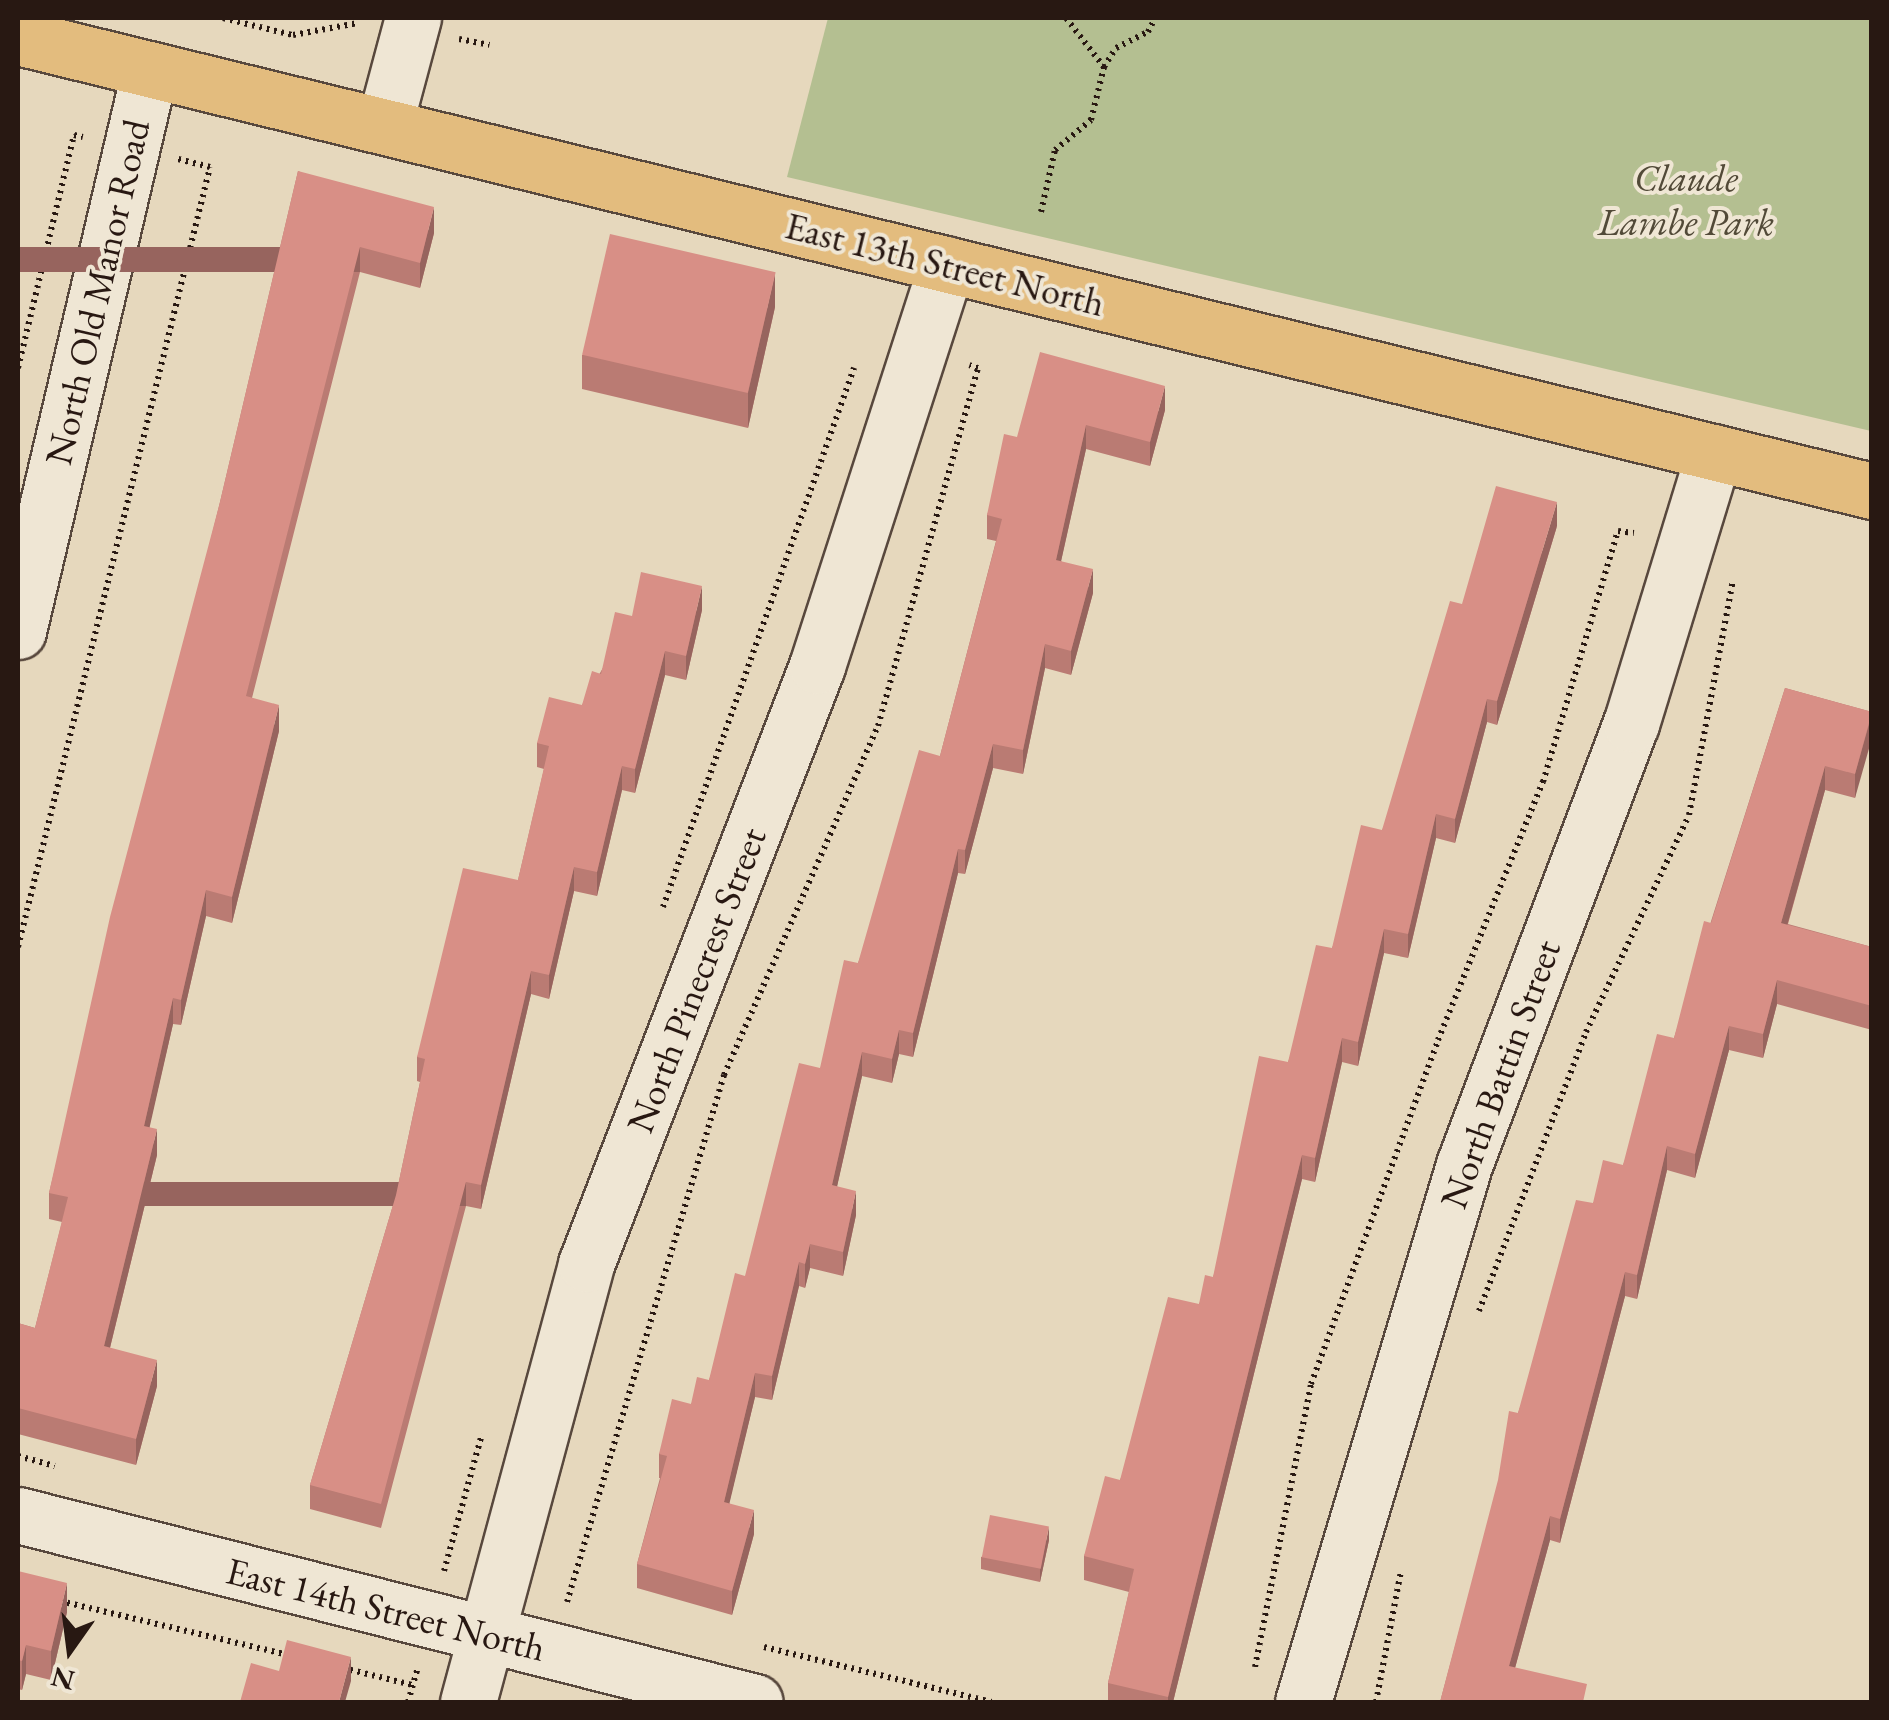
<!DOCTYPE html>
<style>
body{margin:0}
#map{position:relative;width:1889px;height:1720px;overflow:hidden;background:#e6d8bd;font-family:"EB Garamond",serif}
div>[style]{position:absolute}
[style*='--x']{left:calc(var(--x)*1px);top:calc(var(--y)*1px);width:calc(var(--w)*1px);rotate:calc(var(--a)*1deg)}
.green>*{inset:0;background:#b4bf91}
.path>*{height:6px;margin-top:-3px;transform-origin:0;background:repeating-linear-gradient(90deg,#281812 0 2.5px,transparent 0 7.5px)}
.roads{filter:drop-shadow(2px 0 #58483d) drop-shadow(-2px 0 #58483d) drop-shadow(0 2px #58483d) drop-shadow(0 -2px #58483d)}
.minor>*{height:55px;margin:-27.5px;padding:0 27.5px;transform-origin:27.5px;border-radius:27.5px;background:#efe6d4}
.major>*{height:55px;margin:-27.5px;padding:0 27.5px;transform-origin:27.5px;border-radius:27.5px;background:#e3bc7e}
.wall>*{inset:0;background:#ba7b73}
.shaded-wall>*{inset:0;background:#97645e;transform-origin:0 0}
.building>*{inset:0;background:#d88f86;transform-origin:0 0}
span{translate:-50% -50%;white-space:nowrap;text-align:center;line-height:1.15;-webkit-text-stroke:8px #efe6d4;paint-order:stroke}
.park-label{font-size:38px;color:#524a38;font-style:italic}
.street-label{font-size:38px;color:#281812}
.frame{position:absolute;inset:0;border:20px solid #281812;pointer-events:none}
.north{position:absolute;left:20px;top:1600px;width:100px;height:100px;-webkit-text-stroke:8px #efe6d4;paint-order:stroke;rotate:194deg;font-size:28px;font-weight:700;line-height:40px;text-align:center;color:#281812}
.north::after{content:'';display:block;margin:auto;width:35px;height:45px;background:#281812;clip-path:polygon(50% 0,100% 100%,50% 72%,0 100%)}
</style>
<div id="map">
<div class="green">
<i style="clip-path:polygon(828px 18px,1871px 18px,1871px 431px,787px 177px)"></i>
</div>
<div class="path">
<i style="--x:223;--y:18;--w:72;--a:13.7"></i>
<i style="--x:293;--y:35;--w:66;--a:-10.5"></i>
<i style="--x:1066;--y:18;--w:62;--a:52.2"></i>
<i style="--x:459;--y:39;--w:31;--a:11"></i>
<i style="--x:1041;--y:212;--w:64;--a:-77.3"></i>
<i style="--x:1055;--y:150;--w:47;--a:-39.8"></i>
<i style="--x:1091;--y:120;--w:55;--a:-76.2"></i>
<i style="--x:1104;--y:67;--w:22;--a:-58"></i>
<i style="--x:1116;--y:48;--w:36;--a:-27"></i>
<i style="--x:1148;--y:32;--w:16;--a:-63"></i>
<i style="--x:18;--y:368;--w:240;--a:-76.5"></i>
<i style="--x:74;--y:135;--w:9;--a:13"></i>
<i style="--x:663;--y:907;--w:572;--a:-70.49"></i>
<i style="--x:18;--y:947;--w:803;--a:-76.17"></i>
<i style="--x:210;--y:167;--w:33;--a:-166"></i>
<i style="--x:1479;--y:1311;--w:299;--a:-69"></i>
<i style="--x:1586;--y:1032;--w:240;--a:-64.6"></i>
<i style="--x:1689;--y:815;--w:239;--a:-79.4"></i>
<i style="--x:18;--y:1456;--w:38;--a:15"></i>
<i style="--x:444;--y:1571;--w:142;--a:-74.5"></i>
<i style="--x:60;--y:1601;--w:238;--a:13.3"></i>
<i style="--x:567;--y:1602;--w:550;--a:-73.41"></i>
<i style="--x:724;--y:1075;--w:381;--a:-66.2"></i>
<i style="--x:878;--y:726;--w:372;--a:-74.4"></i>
<i style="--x:978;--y:368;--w:9;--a:-162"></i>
<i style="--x:764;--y:1647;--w:234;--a:13.6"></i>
<i style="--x:1255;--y:1667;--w:288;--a:-78.8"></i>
<i style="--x:1311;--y:1384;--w:367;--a:-69.7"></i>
<i style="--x:1438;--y:1040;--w:279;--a:-67.9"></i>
<i style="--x:1543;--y:782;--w:262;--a:-73.4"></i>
<i style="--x:1618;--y:531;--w:16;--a:7"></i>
<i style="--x:343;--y:1668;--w:72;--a:13.7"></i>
<i style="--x:408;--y:1702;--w:33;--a:-74"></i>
<i style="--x:1376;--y:1702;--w:133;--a:-79.2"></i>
</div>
<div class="roads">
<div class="minor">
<i style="--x:384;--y:126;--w:112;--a:-75"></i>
<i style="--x:18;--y:631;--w:577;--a:-76.78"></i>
<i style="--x:18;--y:1515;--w:760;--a:14.24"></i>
<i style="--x:468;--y:1702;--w:454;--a:-74.9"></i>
<i style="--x:586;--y:1264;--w:641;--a:-68.88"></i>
<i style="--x:817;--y:666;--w:422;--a:-72.1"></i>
<i style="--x:1303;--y:1702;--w:561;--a:-73.31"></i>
<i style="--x:1464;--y:1165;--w:472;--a:-69.3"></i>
<i style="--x:1631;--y:724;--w:284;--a:-73"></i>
</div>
<div class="major">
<i style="--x:18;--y:37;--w:1909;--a:13.76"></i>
</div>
</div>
<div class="wall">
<i style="clip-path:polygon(298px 171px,434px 233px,420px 288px,360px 272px,252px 698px,279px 731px,232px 923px,206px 916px,181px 1025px,173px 1024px,149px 1127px,157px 1155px,110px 1348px,157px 1386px,136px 1465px,18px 1434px,18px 1323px,35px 1328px,62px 1222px,49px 1219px,49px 1193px,220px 502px)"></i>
<i style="clip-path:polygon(775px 307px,748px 428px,582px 389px,582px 355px)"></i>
<i style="clip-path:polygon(1165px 410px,1150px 466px,1086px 449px,1061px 561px,1093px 593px,1071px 675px,1045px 668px,1023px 774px,993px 768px,965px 874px,958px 873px,913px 1057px,899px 1054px,892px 1083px,862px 1076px,837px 1186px,856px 1215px,843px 1276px,810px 1268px,805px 1288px,799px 1286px,772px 1400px,755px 1397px,729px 1503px,754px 1534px,732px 1615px,637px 1588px,637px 1564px,660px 1478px,659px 1478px,659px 1454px,691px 1404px,709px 1380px,858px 963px,940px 756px,996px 541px,987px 539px,987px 515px,1017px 437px)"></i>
<i style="clip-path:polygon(1557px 526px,1497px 725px,1487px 722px,1455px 843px,1436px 838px,1408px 958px,1384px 953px,1358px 1066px,1342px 1062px,1315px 1182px,1302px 1179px,1173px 1702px,1108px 1702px,1108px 1683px,1129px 1592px,1084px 1580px,1084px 1556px,1120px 1480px,1199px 1304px,1213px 1277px,1288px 1062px,1332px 948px,1382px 830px)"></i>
<i style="clip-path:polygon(702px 610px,686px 680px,665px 675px,635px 793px,622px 790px,597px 896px,574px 891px,549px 999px,531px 994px,481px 1209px,466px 1206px,381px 1528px,310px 1509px,310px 1485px,396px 1195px,420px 1082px,417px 1081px,417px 1057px,518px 880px,544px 769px,537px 767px,537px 743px,582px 705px,632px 616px)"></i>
<i style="clip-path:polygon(1785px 688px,1872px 712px,1855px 798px,1825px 790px,1788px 924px,1872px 947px,1872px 1030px,1777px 1004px,1763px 1058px,1729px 1050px,1695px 1178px,1667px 1170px,1637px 1299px,1625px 1296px,1560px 1543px,1550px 1540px,1515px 1668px,1587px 1702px,1440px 1702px,1518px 1413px,1593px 1203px,1623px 1165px,1674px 1038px)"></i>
<i style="clip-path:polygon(1049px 1540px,1040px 1582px,981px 1569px,981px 1557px)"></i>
<i style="clip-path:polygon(18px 1571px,67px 1612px,51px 1680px,26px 1674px,22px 1690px,18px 1689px)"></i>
</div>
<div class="shaded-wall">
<i style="clip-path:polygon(434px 207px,434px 233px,420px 288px,420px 263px)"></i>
<i style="left:360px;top:247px;width:25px;height:463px;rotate:90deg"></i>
<i style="clip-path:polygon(775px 273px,775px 307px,748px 428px,748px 393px)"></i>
<i style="clip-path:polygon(1165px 386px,1165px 410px,1150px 466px,1150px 442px)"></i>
<i style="clip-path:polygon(1086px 425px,1086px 449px,1056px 584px,1056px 560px)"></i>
<i style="clip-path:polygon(1557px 502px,1557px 526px,1497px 725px,1497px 701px)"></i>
<i style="clip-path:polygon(1093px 569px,1093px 593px,1071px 675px,1071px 651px)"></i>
<i style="clip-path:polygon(702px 586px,702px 610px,686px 680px,686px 656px)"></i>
<i style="clip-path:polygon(1045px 644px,1045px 668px,1023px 774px,1023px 750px)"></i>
<i style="clip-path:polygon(665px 651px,665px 675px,635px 793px,635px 769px)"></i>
<i style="clip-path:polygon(1487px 699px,1487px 722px,1455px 843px,1455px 819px)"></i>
<i style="clip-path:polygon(279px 705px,279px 731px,232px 923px,232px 897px)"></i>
<i style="clip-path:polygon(1872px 714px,1872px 738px,1855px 798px,1855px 774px)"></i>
<i style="clip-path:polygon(993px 744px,993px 768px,965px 874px,965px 850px)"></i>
<i style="clip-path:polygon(622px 766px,622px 790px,597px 896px,597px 872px)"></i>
<i style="clip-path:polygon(1825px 766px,1825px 790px,1781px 947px,1781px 923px)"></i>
<i style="clip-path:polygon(1436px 814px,1436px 838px,1408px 958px,1408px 934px)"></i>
<i style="clip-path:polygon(958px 849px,958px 873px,913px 1057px,913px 1033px)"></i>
<i style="clip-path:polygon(574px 867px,574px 891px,549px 999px,549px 975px)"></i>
<i style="clip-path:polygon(206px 890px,206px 916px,181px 1025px,181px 1000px)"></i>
<i style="clip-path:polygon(1384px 929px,1384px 953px,1358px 1066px,1358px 1042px)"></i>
<i style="clip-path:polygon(531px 971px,531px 994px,481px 1209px,481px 1185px)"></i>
<i style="clip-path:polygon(1777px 980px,1777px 1004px,1763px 1058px,1763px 1034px)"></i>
<i style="clip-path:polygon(173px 998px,173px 1024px,144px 1152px,144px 1126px)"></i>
<i style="clip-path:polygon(1729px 1026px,1729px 1050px,1695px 1178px,1695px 1154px)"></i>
<i style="clip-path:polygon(899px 1030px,899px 1054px,892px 1083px,892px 1059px)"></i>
<i style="clip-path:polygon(1342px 1038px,1342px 1062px,1315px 1182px,1315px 1158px)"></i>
<i style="clip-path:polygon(862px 1052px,862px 1076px,832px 1209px,832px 1185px)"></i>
<i style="clip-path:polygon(157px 1129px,157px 1155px,104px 1372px,104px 1346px)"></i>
<i style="clip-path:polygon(1667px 1146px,1667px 1170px,1637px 1299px,1637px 1275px)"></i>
<i style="clip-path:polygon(1302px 1155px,1302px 1179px,1173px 1702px,1168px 1702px,1168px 1697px)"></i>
<i style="left:466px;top:1182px;width:24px;height:333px;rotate:90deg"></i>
<i style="clip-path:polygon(856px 1191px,856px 1215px,843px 1276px,843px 1252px)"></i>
<i style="clip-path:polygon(810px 1244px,810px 1268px,805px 1288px,805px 1264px)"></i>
<i style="clip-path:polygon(799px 1262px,799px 1286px,772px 1400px,772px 1376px)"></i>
<i style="clip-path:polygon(1625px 1272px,1625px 1296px,1560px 1543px,1560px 1519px)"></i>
<i style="clip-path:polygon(157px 1360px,157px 1386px,136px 1465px,136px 1439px)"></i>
<i style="clip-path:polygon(755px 1373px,755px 1397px,724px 1526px,724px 1502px)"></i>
<i style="clip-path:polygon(754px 1510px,754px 1534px,732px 1615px,732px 1591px)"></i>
<i style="clip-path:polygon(1550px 1516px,1550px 1540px,1509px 1690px,1509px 1666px)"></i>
<i style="clip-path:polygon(1049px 1527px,1049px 1540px,1040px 1582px,1040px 1570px)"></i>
<i style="clip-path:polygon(67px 1583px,67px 1612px,51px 1680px,51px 1651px)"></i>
<i style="clip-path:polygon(26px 1645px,26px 1674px,22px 1690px,22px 1661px)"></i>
<i style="clip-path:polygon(351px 1657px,351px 1681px,345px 1702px,339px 1702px)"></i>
</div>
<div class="building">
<i style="clip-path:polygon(298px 171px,434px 207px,420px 263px,360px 247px,246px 696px,279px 705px,232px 897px,206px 890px,181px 1000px,173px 998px,144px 1126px,157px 1129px,104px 1346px,157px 1360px,136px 1439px,18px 1408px,18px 1323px,35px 1328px,68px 1197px,49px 1193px,110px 917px,220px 502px)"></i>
<i style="left:610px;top:234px;width:170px;height:124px;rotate:13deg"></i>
<i style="clip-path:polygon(1040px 352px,1165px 386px,1150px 442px,1086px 425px,1056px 560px,1093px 569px,1071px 651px,1045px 644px,1023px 750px,993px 744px,965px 850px,958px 849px,913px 1033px,899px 1030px,892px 1059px,862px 1052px,832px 1185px,856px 1191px,843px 1252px,810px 1244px,805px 1264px,799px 1262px,772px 1376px,755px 1373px,724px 1502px,754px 1510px,732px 1591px,637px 1564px,667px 1456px,659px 1454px,672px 1399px,691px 1404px,697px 1377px,709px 1380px,735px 1273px,745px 1276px,799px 1063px,820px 1068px,844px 960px,858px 963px,919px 750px,940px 756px,1002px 519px,987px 515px,1004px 434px,1017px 437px)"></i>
<i style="clip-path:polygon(1496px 486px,1557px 502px,1497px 701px,1487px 699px,1455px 819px,1436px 814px,1408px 934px,1384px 929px,1358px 1042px,1342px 1038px,1315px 1158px,1302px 1155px,1168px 1697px,1108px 1683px,1134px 1569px,1084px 1556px,1105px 1476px,1120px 1480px,1168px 1297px,1199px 1304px,1205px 1275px,1213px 1277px,1259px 1056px,1288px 1062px,1316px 945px,1332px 948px,1361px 825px,1382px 830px,1450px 601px,1462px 604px)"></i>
<i style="clip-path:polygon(641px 572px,702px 586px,686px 656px,665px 651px,635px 769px,622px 766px,597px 872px,574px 867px,549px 975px,531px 971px,481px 1185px,466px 1182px,381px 1504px,310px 1485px,396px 1195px,425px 1059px,417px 1057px,463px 868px,518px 880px,549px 746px,537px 743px,549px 697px,582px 705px,592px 671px,601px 674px,615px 612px,632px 616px)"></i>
<i style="clip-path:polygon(1785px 688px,1872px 712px,1855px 774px,1825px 766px,1781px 923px,1872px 947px,1872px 1006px,1777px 980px,1763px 1034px,1729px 1026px,1695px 1154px,1667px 1146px,1637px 1275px,1625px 1272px,1560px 1519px,1550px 1516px,1509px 1666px,1587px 1684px,1583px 1702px,1440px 1702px,1498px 1480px,1509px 1411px,1518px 1413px,1576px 1200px,1593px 1203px,1603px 1160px,1623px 1165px,1657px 1034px,1674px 1038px,1704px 921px,1711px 923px)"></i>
<i style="left:990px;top:1515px;width:60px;height:43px;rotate:11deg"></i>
<i style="clip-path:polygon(18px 1571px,67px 1583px,51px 1651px,26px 1645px,22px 1661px,18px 1660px)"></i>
<i style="clip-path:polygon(287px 1640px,351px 1657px,339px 1702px,240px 1702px,251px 1663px,279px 1671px)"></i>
</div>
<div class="park-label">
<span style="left:1686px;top:200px">Claude<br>Lambe Park</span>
</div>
<div class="street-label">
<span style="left:945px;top:264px;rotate:14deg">East 13th Street North</span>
<span style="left:97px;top:292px;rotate:-77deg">North Old Manor Road</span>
<span style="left:696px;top:980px;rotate:-69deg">North Pinecrest Street</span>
<span style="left:1500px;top:1074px;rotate:-70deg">North Battin Street</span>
<span style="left:386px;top:1609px;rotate:14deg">East 14th Street North</span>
</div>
<div class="frame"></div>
<div class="north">N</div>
</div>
